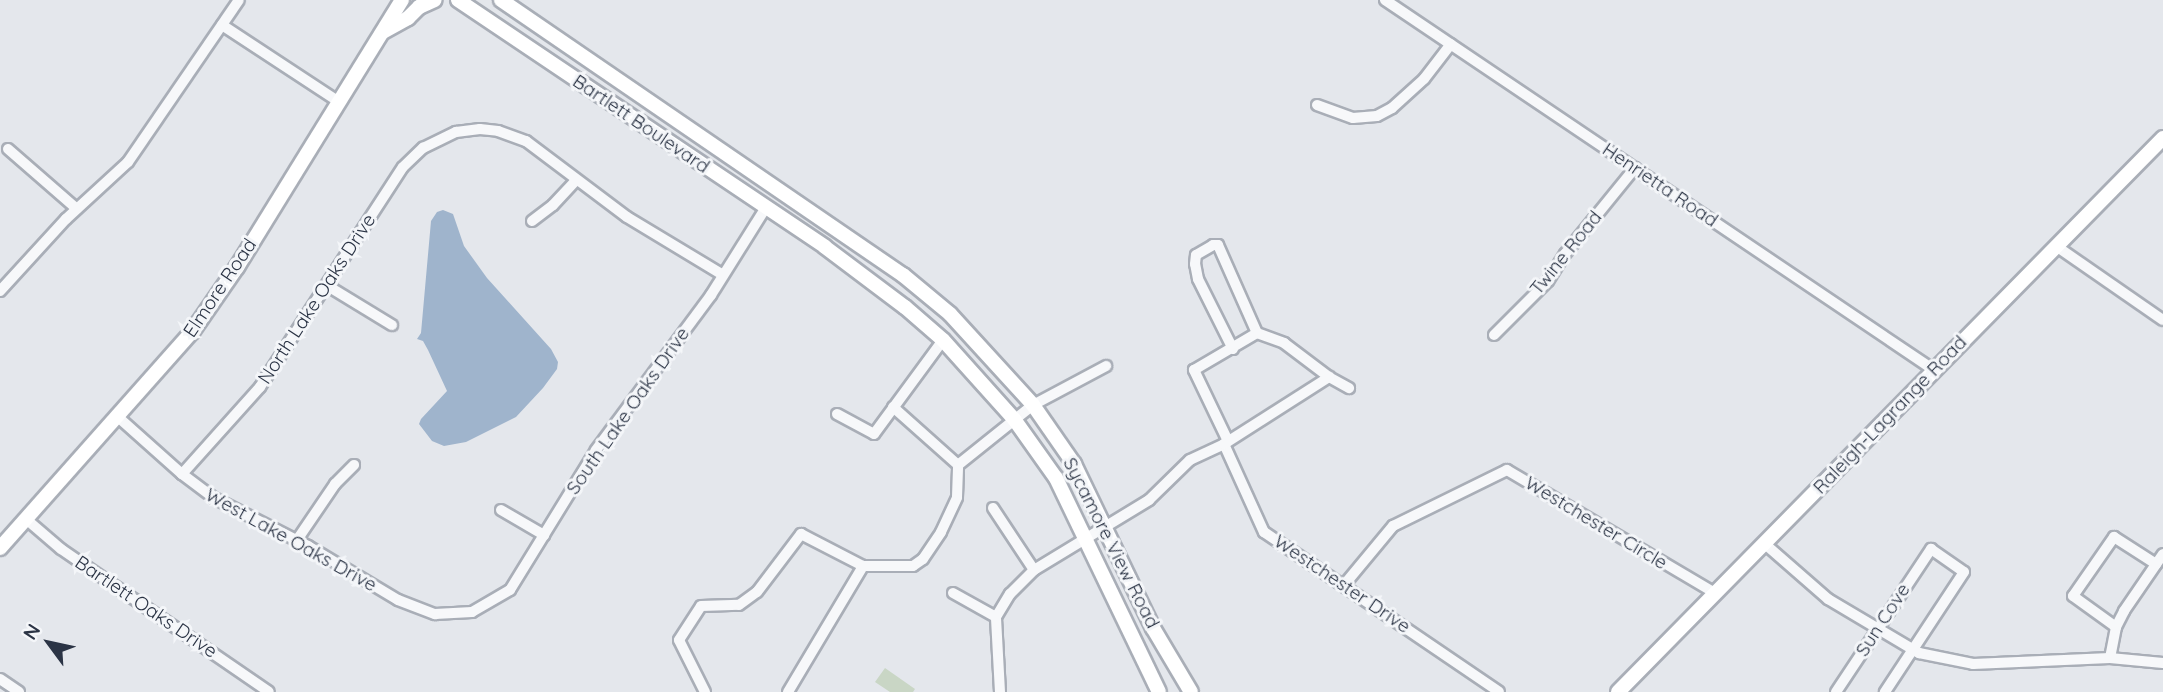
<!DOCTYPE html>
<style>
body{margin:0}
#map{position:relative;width:2163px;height:692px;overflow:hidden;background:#e4e7ec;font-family:Quicksand,sans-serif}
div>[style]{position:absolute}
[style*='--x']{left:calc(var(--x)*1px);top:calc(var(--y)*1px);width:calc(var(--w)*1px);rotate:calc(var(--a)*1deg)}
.green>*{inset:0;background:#c9d6c5}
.water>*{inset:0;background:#9fb4cc}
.roads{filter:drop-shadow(2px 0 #a9aeb7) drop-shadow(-2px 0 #a9aeb7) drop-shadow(0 2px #a9aeb7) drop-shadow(0 -2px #a9aeb7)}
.street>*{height:10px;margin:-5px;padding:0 5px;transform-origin:5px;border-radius:5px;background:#f7f8fa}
.secondary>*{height:14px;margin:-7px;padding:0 7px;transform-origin:7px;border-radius:7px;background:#fff}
span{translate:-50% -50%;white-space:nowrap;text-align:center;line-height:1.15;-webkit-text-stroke:6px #f4f6f9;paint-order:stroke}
.street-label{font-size:19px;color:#2b3445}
.north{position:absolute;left:14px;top:608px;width:70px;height:70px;-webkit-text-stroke:5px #f4f6f9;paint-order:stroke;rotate:303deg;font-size:19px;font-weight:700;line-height:28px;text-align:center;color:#2b3445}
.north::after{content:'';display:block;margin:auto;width:24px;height:32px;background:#2b3445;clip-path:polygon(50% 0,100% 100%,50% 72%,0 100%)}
</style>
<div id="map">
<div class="green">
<i style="clip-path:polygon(885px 668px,915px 689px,913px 692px,890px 692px,875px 682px)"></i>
</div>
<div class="water">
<i style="clip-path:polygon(443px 210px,453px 214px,464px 246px,487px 278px,551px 349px,558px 362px,557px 369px,543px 388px,516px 417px,466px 442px,444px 446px,432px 441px,419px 424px,421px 419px,447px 391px,428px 350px,423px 341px,417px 339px,421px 333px,431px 221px,437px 212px)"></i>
</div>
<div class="roads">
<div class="street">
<i style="--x:1385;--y:0;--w:662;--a:33.98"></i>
<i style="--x:222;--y:25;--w:140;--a:33.3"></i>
<i style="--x:1317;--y:105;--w:38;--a:20"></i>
<i style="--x:1353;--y:118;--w:24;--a:-5"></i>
<i style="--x:1377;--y:116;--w:17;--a:-28"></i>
<i style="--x:1392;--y:108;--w:43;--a:-42.2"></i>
<i style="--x:1424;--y:79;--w:44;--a:-52.4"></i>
<i style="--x:8;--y:149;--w:91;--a:41"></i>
<i style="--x:532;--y:221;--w:26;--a:-37"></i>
<i style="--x:553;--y:205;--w:33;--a:-47"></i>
<i style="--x:2056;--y:246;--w:130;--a:34.7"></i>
<i style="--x:328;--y:286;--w:75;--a:31.4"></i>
<i style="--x:0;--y:291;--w:98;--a:-47.5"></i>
<i style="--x:66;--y:219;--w:84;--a:-42.6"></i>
<i style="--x:128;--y:162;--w:196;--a:-55.6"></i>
<i style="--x:1494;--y:335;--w:76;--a:-45"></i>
<i style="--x:1548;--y:281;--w:32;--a:-58"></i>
<i style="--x:1565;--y:254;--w:111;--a:-50.9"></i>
<i style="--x:1233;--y:349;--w:78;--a:-116.6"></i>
<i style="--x:1198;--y:279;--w:15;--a:-101"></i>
<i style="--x:1195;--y:264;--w:9;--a:-84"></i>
<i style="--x:1196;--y:255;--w:20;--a:-30"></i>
<i style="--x:1213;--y:245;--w:5;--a:0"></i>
<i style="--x:1218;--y:245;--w:96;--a:66.1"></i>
<i style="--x:1257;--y:333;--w:29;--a:20"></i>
<i style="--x:1284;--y:343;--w:56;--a:37.1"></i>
<i style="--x:1329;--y:377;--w:23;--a:29"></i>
<i style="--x:893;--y:407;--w:87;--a:41.7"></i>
<i style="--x:837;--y:414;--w:42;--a:28.4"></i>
<i style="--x:874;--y:434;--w:117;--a:-53.7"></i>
<i style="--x:118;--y:417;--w:86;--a:41.7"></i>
<i style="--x:182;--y:474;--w:40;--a:37"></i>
<i style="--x:214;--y:498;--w:106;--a:27.1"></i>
<i style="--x:308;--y:546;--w:105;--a:31"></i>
<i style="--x:398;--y:600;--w:40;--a:21"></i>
<i style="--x:435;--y:614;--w:37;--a:-3"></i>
<i style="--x:472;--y:612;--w:44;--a:-30.1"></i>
<i style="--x:510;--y:590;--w:164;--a:-58.4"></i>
<i style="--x:596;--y:450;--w:193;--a:-53.4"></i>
<i style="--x:711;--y:295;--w:102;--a:-57.9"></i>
<i style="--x:1228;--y:441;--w:79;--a:-115.6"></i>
<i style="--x:1194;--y:370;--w:73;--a:-30.4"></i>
<i style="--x:1224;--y:444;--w:97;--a:65.6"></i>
<i style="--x:1264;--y:532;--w:284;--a:34.2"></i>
<i style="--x:182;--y:474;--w:117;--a:-48.1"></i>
<i style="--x:260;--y:387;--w:262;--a:-57"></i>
<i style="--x:403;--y:167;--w:28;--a:-44"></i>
<i style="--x:423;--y:148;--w:37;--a:-26"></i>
<i style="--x:456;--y:132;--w:24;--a:-7"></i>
<i style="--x:480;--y:129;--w:18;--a:6"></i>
<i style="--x:498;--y:131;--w:30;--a:20"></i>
<i style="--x:526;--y:141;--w:126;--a:37"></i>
<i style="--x:627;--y:217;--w:112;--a:31.1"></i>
<i style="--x:993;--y:508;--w:74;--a:56.5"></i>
<i style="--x:501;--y:510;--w:50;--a:30.2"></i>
<i style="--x:26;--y:519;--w:46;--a:40.6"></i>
<i style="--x:61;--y:549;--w:252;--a:34.5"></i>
<i style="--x:297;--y:540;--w:68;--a:-55.8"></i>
<i style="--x:335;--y:484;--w:27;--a:-45"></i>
<i style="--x:1765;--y:544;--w:84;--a:41.1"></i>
<i style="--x:1828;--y:599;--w:106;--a:30.7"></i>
<i style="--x:1919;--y:653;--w:55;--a:11.5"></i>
<i style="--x:1973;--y:664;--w:137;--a:-2.5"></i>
<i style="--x:2110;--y:658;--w:53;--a:5.4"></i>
<i style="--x:1344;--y:585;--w:77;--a:-50.3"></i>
<i style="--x:1393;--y:526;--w:127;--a:-26.2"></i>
<i style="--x:1507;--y:470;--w:242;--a:30.6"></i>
<i style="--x:953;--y:593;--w:49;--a:29.2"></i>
<i style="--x:2116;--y:627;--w:53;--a:-144.2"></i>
<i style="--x:2073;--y:596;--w:72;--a:-55.2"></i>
<i style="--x:2114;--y:537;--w:50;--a:32.7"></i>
<i style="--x:2110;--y:658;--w:32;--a:-79"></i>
<i style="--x:2116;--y:627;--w:18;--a:-63"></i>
<i style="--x:2124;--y:611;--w:69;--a:-55.6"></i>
<i style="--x:0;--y:679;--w:23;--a:34"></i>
<i style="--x:705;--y:692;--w:58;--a:-116.6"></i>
<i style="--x:679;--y:640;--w:40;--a:-57.1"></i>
<i style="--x:701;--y:606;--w:38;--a:-2"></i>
<i style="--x:739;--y:605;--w:22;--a:-36"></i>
<i style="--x:757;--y:592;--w:73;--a:-52.8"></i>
<i style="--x:801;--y:534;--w:70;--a:27.3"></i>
<i style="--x:863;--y:566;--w:50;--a:0"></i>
<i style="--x:913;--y:566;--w:12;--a:-35"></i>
<i style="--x:923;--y:559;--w:32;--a:-56"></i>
<i style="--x:941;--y:532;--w:38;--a:-65"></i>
<i style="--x:957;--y:497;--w:32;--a:-88"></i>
<i style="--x:958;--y:465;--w:96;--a:-38.7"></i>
<i style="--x:1033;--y:405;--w:83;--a:-28.1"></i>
<i style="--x:788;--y:692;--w:147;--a:-59.2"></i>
<i style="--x:1000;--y:692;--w:75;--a:-93.1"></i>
<i style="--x:996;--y:617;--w:27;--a:-59"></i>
<i style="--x:1010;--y:594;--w:34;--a:-45"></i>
<i style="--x:1034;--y:570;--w:135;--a:-31.3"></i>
<i style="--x:1149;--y:500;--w:57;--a:-44.3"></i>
<i style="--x:1190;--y:460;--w:38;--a:-25"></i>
<i style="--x:1224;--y:444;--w:125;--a:-32.5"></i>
<i style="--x:1836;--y:692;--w:172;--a:-56.4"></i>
<i style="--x:1931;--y:549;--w:40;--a:34.9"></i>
<i style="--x:1964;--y:572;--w:144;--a:123.4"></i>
</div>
<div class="secondary">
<i style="--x:458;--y:0;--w:442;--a:33.9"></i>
<i style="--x:825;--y:247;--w:100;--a:36.9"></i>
<i style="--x:905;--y:307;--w:50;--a:41"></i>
<i style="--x:943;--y:340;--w:106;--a:48.1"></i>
<i style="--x:1014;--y:419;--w:72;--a:54.6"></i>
<i style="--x:1056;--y:478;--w:237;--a:64.3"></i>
<i style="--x:501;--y:0;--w:487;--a:34.4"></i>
<i style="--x:903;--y:275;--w:61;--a:39.7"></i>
<i style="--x:950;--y:314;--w:123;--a:47.6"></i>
<i style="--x:1033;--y:405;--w:72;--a:55.2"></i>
<i style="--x:1074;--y:464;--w:182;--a:64.3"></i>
<i style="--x:1153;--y:628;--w:74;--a:59.3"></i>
<i style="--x:383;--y:32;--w:29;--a:-29"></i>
<i style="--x:408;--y:18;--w:16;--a:-45"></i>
<i style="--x:419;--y:7;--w:17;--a:-24"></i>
<i style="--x:0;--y:548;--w:289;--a:-48.4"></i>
<i style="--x:192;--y:332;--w:79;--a:-55.3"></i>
<i style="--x:237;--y:267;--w:314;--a:-58.3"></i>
<i style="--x:1618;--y:692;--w:777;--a:-45.47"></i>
</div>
</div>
<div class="street-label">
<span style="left:641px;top:124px;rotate:34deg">Bartlett Boulevard</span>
<span style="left:1660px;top:185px;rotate:34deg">Henrietta Road</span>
<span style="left:1566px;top:253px;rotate:-51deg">Twine Road</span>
<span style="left:220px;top:288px;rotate:-56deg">Elmore Road</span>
<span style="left:317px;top:299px;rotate:-57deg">North Lake Oaks Drive</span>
<span style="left:628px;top:411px;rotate:-55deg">South Lake Oaks Drive</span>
<span style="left:1890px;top:415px;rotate:-46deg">Raleigh-Lagrange Road</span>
<span style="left:1596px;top:523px;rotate:31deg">Westchester Circle</span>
<span style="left:291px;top:540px;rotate:29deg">West Lake Oaks Drive</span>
<span style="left:1111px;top:543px;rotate:63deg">Sycamore View Road</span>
<span style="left:1342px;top:584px;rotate:34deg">Westchester Drive</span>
<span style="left:146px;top:607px;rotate:34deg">Bartlett Oaks Drive</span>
<span style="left:1883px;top:620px;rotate:-57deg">Sun Cove</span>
</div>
<div class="north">N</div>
</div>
